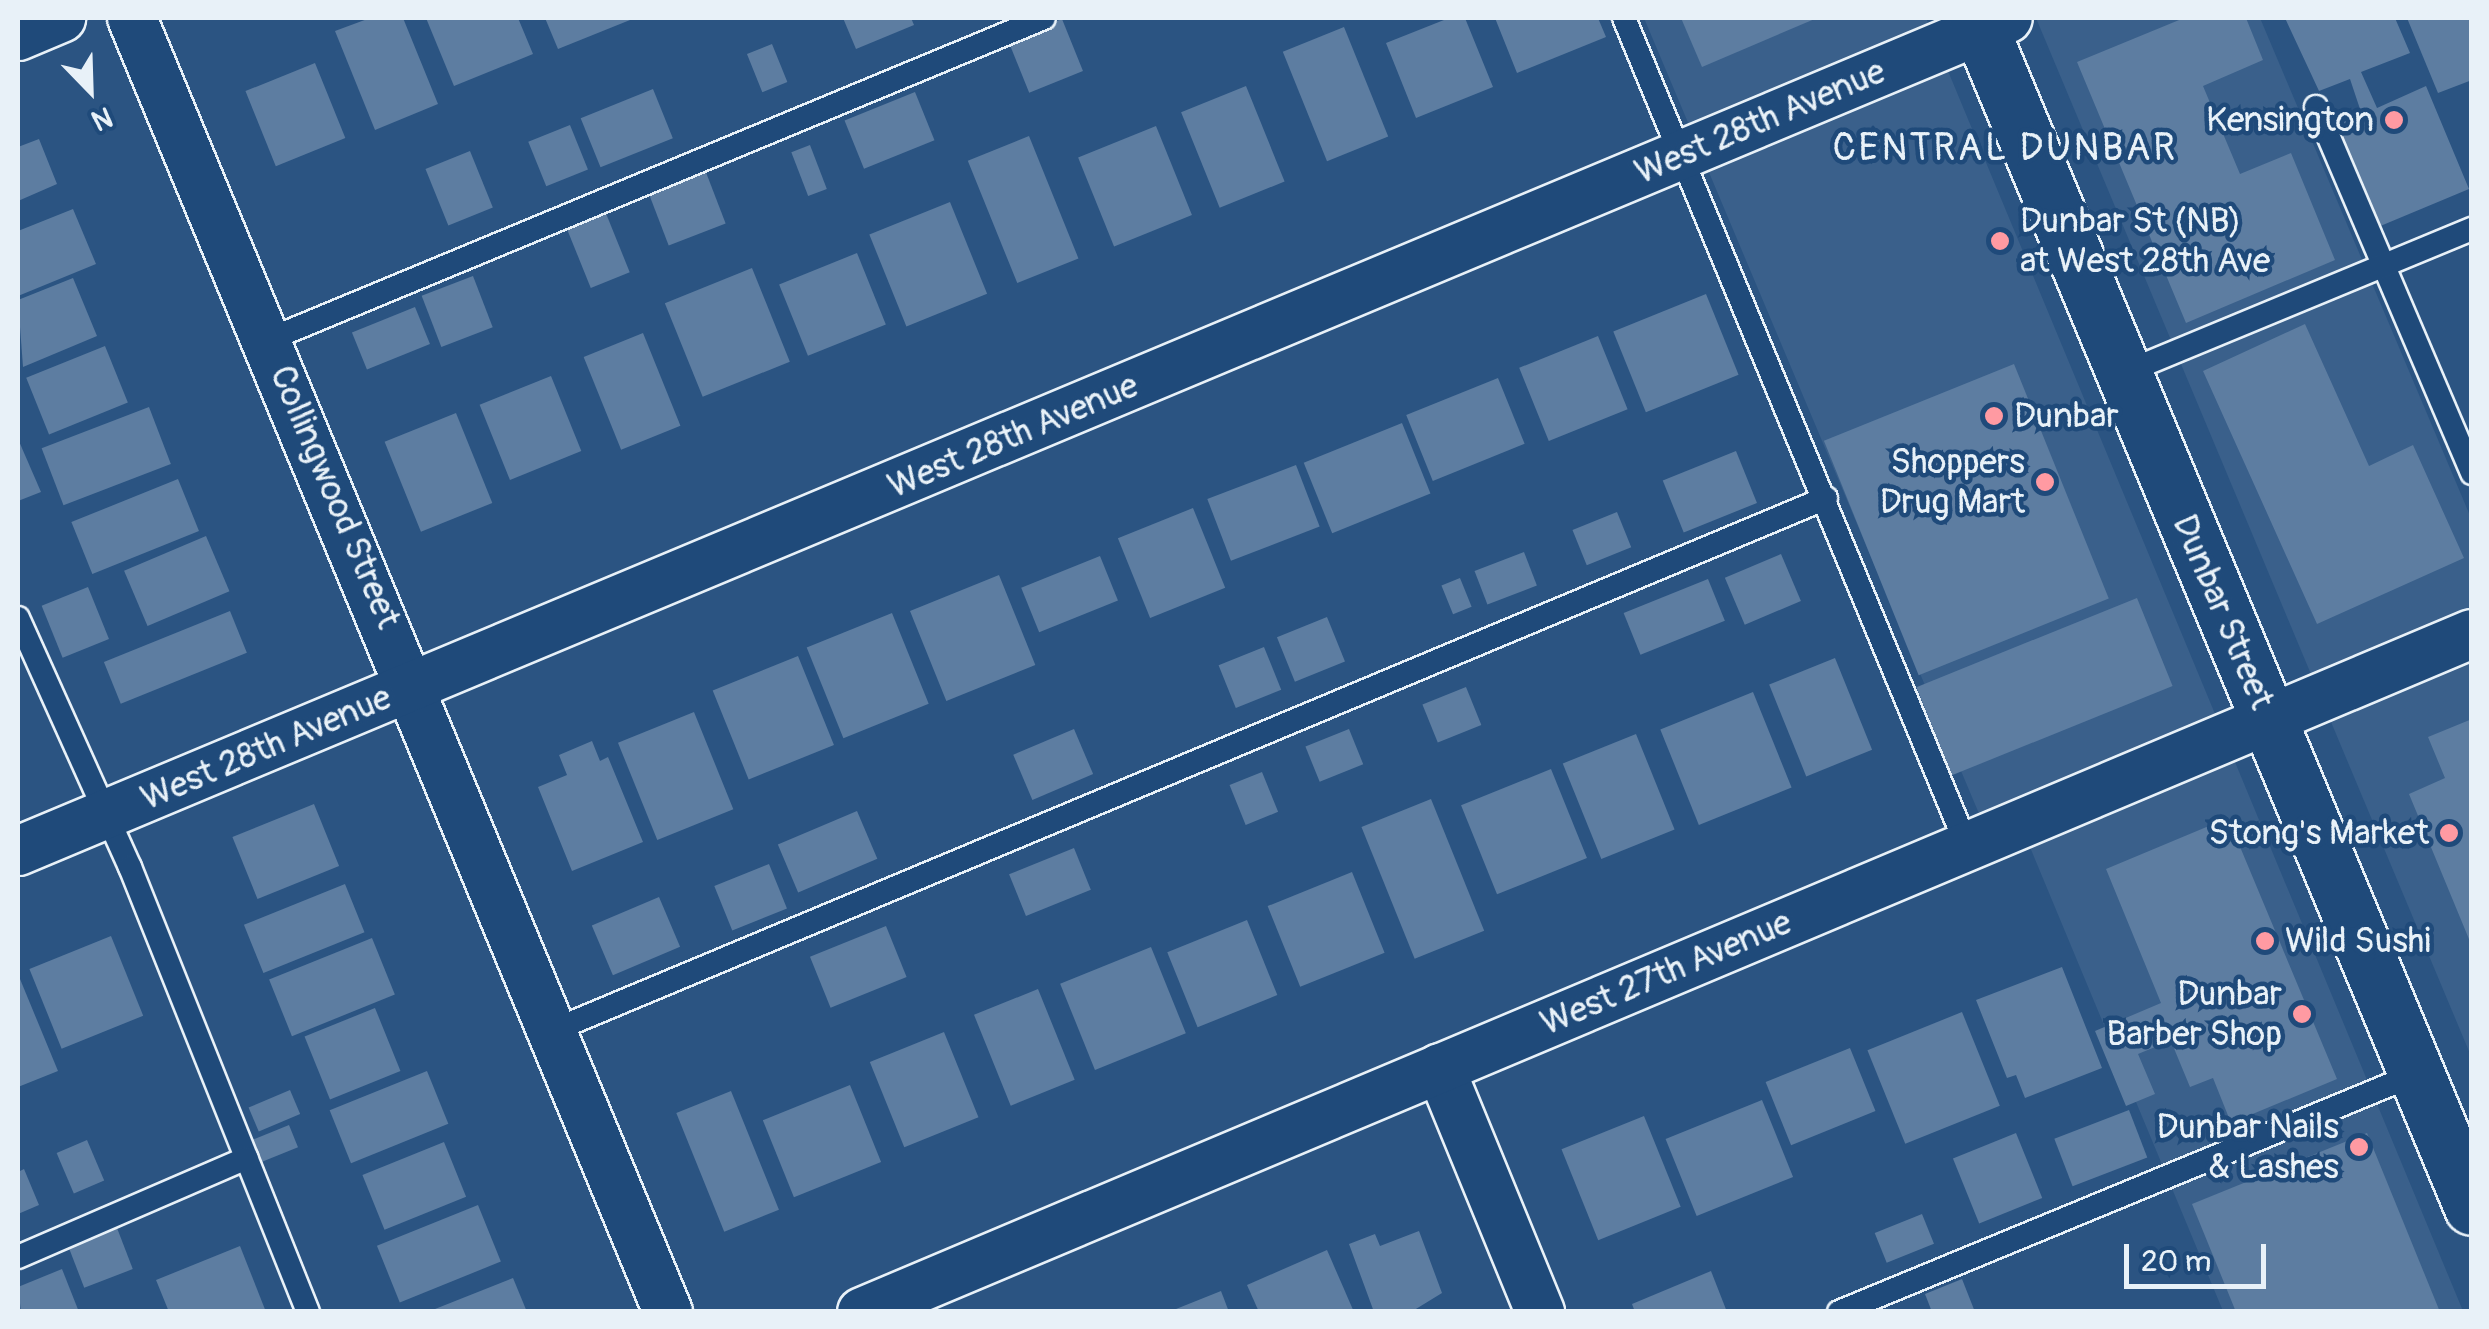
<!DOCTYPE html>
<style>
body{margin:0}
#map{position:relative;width:2489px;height:1329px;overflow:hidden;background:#2b5482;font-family:Pangolin,sans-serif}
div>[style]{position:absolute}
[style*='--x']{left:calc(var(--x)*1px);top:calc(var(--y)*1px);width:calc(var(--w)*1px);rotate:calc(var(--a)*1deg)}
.built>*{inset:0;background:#3a608b}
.building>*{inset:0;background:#5d7da1;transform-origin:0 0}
.roads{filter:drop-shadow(2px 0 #e8f1f8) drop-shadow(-2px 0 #e8f1f8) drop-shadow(0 2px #e8f1f8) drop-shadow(0 -2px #e8f1f8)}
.service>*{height:22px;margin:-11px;padding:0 11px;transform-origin:11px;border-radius:11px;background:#1f4a7a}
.minor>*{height:48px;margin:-24px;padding:0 24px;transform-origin:24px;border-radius:24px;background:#1f4a7a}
.secondary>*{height:55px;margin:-27.5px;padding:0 27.5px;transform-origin:27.5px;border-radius:27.5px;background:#1f4a7a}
.dots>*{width:28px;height:28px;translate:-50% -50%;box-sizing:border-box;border:5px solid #1f4a7a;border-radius:50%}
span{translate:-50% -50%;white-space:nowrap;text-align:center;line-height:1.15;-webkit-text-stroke:9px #1f4a7a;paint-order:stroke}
.poi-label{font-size:35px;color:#e8f1f8}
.right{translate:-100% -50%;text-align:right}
.left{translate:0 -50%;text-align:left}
.street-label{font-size:35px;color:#e8f1f8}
.neighbourhood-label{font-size:38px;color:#e8f1f8;letter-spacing:2.5px}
.frame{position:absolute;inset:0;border:20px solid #e8f1f8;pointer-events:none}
.north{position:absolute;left:40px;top:40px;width:100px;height:100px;-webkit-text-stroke:8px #1f4a7a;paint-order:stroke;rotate:157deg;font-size:28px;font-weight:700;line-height:40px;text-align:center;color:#e8f1f8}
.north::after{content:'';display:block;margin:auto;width:35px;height:45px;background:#e8f1f8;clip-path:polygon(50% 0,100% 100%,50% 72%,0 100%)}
.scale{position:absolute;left:2124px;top:1244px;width:142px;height:45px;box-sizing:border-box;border:5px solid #e8f1f8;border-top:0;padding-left:12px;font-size:30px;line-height:35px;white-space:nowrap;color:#e8f1f8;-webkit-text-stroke:8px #1f4a7a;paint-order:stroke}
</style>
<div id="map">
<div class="built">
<i style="clip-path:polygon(1644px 18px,1926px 18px,2463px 1311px,2223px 1311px,2012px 804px,1980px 816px)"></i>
<i style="clip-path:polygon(2036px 18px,2260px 18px,2471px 518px,2471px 1056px)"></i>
</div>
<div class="building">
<i style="clip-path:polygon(370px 18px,403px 18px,438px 104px,375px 130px,335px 31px)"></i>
<i style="clip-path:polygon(426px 18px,518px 18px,533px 54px,454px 86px)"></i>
<i style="clip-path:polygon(545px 18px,635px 18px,558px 49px)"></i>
<i style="clip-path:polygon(843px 18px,911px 18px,914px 25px,856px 49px)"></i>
<i style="clip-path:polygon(1449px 18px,1465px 18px,1493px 87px,1416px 118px,1386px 43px)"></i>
<i style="clip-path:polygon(1495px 18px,1598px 18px,1606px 37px,1517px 73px)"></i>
<i style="clip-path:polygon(1681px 18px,1817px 18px,1702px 67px)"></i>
<i style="clip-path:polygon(2184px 18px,2246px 18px,2263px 60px,2203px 86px,2240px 174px,2291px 153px,2335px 260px,2186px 323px,2077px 62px)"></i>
<i style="clip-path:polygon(2285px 18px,2395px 18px,2410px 53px,2361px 72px,2377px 108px,2426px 86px,2469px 189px,2378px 227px,2334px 125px,2362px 115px,2350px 79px,2319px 91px)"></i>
<i style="clip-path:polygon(2407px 18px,2472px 18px,2472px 80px,2438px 93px)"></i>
<i style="left:1062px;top:19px;width:56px;height:58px;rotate:68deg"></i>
<i style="left:1344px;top:27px;width:118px;height:66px;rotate:68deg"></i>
<i style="left:772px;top:44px;width:41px;height:27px;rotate:68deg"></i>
<i style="left:315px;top:63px;width:81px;height:75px;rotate:68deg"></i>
<i style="left:1246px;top:86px;width:103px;height:70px;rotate:68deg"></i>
<i style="left:653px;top:89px;width:53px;height:78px;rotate:68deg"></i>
<i style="left:915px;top:92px;width:52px;height:76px;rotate:68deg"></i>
<i style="left:570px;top:125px;width:48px;height:45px;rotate:68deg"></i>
<i style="left:1156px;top:126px;width:96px;height:84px;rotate:68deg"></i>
<i style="left:1029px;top:136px;width:132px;height:66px;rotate:68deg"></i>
<i style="clip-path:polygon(39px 139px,57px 184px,18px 201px,18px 147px)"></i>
<i style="left:810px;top:145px;width:47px;height:20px;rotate:69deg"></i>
<i style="left:470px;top:151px;width:61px;height:48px;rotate:68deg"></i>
<i style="left:702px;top:162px;width:66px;height:61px;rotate:69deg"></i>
<i style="left:950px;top:202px;width:99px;height:87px;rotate:68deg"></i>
<i style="clip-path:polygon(73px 209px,96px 264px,18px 296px,18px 231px)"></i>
<i style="left:605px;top:211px;width:66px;height:42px;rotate:68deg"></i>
<i style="left:857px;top:253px;width:77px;height:84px;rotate:68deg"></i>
<i style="left:752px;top:268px;width:101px;height:94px;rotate:68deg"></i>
<i style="left:473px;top:276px;width:55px;height:55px;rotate:69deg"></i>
<i style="clip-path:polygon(73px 278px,97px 336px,23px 367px,18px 300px)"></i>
<i style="left:1706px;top:294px;width:87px;height:100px;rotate:68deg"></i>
<i style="left:415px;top:307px;width:40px;height:68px;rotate:68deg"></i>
<i style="clip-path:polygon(2305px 324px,2369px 466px,2413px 445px,2464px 558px,2317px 624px,2203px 371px)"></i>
<i style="left:643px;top:333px;width:100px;height:64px;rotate:68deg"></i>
<i style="left:1598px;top:336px;width:79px;height:85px;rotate:68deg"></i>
<i style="left:105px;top:346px;width:61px;height:85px;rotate:68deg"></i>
<i style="left:2014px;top:364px;width:253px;height:205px;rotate:68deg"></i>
<i style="left:551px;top:376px;width:81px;height:77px;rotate:68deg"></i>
<i style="left:1498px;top:378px;width:71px;height:99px;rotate:68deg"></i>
<i style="left:149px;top:407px;width:61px;height:115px;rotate:69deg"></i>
<i style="left:456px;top:413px;width:97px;height:77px;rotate:68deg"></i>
<i style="left:1402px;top:423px;width:76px;height:106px;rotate:68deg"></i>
<i style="clip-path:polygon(18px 439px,41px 492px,18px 501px)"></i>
<i style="left:1736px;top:451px;width:56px;height:79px;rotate:68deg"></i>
<i style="left:1296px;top:465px;width:66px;height:95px;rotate:69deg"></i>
<i style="left:178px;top:479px;width:56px;height:115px;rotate:68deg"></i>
<i style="left:1193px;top:508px;width:86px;height:81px;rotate:68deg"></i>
<i style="left:1617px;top:512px;width:38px;height:48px;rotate:68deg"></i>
<i style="left:206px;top:536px;width:60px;height:89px;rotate:67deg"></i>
<i style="left:1524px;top:552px;width:36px;height:53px;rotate:69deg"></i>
<i style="left:1781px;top:554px;width:51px;height:61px;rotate:67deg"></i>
<i style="left:1100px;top:556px;width:48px;height:85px;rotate:68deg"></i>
<i style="left:999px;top:575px;width:97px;height:96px;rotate:68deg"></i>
<i style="left:1460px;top:578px;width:31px;height:20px;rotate:68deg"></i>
<i style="left:1708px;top:579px;width:45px;height:91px;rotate:68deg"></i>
<i style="left:88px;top:587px;width:56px;height:50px;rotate:68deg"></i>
<i style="left:2137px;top:598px;width:95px;height:238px;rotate:68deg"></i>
<i style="left:230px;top:611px;width:45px;height:136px;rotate:68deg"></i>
<i style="left:892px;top:613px;width:98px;height:92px;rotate:68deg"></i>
<i style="left:1327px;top:617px;width:48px;height:54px;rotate:68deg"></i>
<i style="left:1264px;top:647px;width:46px;height:49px;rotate:68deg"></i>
<i style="left:798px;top:656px;width:96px;height:92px;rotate:68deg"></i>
<i style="left:1835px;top:658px;width:99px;height:71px;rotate:68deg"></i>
<i style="left:1466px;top:687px;width:41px;height:47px;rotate:68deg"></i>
<i style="left:1753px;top:692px;width:103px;height:100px;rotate:68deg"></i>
<i style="left:694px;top:712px;width:105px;height:82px;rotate:68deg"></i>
<i style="clip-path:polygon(2472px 719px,2472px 944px,2471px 944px,2409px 794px,2445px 778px,2428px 737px)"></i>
<i style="left:1074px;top:729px;width:49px;height:66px;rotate:67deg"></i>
<i style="left:1349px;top:729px;width:38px;height:47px;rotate:68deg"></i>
<i style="left:1636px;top:734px;width:103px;height:79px;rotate:68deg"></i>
<i style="clip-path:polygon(592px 741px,600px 761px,608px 757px,643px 842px,572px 871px,538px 787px,567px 775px,559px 755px)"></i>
<i style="left:1551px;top:769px;width:96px;height:97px;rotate:68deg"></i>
<i style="left:1262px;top:772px;width:43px;height:35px;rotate:68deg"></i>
<i style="left:1431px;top:799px;width:142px;height:75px;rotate:68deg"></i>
<i style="left:314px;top:804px;width:67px;height:88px;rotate:68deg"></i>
<i style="left:857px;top:811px;width:52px;height:86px;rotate:67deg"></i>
<i style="clip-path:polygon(2228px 818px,2337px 1079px,2231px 1123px,2213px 1078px,2190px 1087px,2173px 1046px,2155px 1047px,2138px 1054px,2155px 1094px,2126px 1106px,2095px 1031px,2161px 1003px,2106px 869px)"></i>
<i style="left:1074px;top:848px;width:45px;height:70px;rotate:68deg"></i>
<i style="left:769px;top:864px;width:48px;height:59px;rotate:68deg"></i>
<i style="left:1352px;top:872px;width:87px;height:91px;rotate:68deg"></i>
<i style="left:345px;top:884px;width:52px;height:109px;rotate:68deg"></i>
<i style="left:659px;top:897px;width:54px;height:73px;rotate:67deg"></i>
<i style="left:1247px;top:920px;width:81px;height:86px;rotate:68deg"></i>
<i style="left:886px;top:926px;width:55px;height:82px;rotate:68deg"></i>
<i style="left:111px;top:936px;width:86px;height:88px;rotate:68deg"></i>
<i style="left:372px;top:938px;width:61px;height:111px;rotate:68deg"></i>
<i style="left:1151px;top:947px;width:93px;height:98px;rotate:68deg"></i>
<i style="clip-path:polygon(2062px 967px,2102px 1068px,2025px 1098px,2016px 1075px,2007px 1078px,1976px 1000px)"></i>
<i style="clip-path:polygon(20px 979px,58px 1071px,18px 1087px,18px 980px)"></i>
<i style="left:1038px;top:989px;width:98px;height:69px;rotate:68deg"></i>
<i style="left:375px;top:1008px;width:68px;height:76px;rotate:68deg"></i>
<i style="left:1962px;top:1012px;width:101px;height:102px;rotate:68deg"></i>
<i style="left:944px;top:1032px;width:92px;height:80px;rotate:68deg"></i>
<i style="left:1850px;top:1048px;width:68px;height:91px;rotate:68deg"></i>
<i style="left:427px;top:1071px;width:57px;height:105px;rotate:68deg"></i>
<i style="left:850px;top:1085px;width:83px;height:94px;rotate:68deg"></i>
<i style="left:290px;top:1090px;width:26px;height:45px;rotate:67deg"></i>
<i style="left:731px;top:1091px;width:128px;height:59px;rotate:68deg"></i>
<i style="left:1762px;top:1100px;width:83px;height:104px;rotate:68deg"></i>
<i style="left:2129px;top:1110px;width:51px;height:80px;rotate:69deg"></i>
<i style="left:1644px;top:1116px;width:98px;height:89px;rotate:68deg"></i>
<i style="left:289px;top:1125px;width:24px;height:42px;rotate:68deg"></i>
<i style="left:2016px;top:1133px;width:70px;height:68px;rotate:68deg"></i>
<i style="clip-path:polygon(2367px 1133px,2440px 1312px,2236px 1312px,2192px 1204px)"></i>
<i style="left:87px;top:1140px;width:44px;height:33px;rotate:67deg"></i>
<i style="left:444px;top:1142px;width:59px;height:88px;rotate:68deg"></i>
<i style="clip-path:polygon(24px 1169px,39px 1205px,18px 1214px,18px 1172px)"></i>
<i style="left:478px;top:1205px;width:61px;height:109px;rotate:68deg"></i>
<i style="left:1922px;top:1214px;width:32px;height:51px;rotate:68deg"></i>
<i style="left:117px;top:1228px;width:44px;height:52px;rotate:69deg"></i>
<i style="clip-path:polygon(1419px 1231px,1442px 1293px,1411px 1312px,1374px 1312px,1349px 1244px,1375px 1234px,1380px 1246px)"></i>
<i style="clip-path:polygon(240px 1246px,266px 1312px,169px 1312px,156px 1280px)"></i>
<i style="clip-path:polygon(1327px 1250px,1354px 1312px,1259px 1312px,1247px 1285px)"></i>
<i style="clip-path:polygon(62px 1269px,79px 1312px,21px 1312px,18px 1287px)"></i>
<i style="clip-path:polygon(1711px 1271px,1727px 1312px,1635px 1312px,1632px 1304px)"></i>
<i style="clip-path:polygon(513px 1278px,527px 1312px,430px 1312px,430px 1311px)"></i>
<i style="clip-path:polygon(1962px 1279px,1975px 1312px,1932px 1312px,1925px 1294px)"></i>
<i style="clip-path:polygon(1221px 1291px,1229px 1312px,1171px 1312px,1171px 1311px)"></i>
</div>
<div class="roads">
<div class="service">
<i style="--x:1624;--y:18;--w:896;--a:67.5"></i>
<i style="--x:2316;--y:107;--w:398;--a:66.9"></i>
<i style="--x:268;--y:340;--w:840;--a:-22.54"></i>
<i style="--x:2124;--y:373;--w:377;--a:-22.5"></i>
<i style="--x:18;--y:618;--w:273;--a:65.8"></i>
<i style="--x:130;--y:867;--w:479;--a:68.2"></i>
<i style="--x:552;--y:1031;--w:1381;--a:-22.7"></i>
<i style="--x:18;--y:1257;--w:249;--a:-23.4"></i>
<i style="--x:1839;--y:1312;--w:624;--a:-22.42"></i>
</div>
<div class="minor">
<i style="--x:132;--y:18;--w:1401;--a:67.5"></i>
<i style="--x:18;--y:36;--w:47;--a:-22.7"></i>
<i style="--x:18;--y:851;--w:2157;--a:-22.71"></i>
<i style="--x:1440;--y:1068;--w:264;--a:67.7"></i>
<i style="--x:862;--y:1312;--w:1747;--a:-22.84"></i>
</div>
<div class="secondary">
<i style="--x:1976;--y:18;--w:1288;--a:67.36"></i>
</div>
</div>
<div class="dots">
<i style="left:2394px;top:120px;background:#ff9aa2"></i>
<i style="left:2000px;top:241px;background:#ff9aa2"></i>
<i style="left:1994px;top:416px;background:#ff9aa2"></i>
<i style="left:2045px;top:482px;background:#ff9aa2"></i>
<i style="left:2449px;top:833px;background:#ff9aa2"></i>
<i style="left:2265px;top:941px;background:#ff9aa2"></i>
<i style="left:2302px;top:1014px;background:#ff9aa2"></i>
<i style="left:2359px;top:1147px;background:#ff9aa2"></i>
</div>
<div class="poi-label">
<span class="right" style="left:2374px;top:120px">Kensington</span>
<span class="left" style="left:2020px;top:241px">Dunbar St (NB)<br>at West 28th Ave</span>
<span class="left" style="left:2014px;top:416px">Dunbar</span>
<span class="right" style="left:2025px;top:482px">Shoppers<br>Drug Mart</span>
<span class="right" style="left:2429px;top:833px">Stong's Market</span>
<span class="left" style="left:2285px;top:941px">Wild Sushi</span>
<span class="right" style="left:2282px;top:1014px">Dunbar<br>Barber Shop</span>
<span class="right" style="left:2339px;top:1147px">Dunbar Nails<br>&amp; Lashes</span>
</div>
<div class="street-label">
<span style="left:1760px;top:122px;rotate:-23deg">West 28th Avenue</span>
<span style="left:1013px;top:436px;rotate:-23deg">West 28th Avenue</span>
<span style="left:335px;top:497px;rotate:67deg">Collingwood Street</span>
<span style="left:2223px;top:612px;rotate:67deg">Dunbar Street</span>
<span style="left:266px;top:748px;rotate:-23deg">West 28th Avenue</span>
<span style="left:1666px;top:973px;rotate:-23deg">West 27th Avenue</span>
</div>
<div class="neighbourhood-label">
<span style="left:2005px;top:149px">CENTRAL DUNBAR</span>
</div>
<div class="frame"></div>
<div class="north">N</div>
<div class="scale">20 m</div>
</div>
